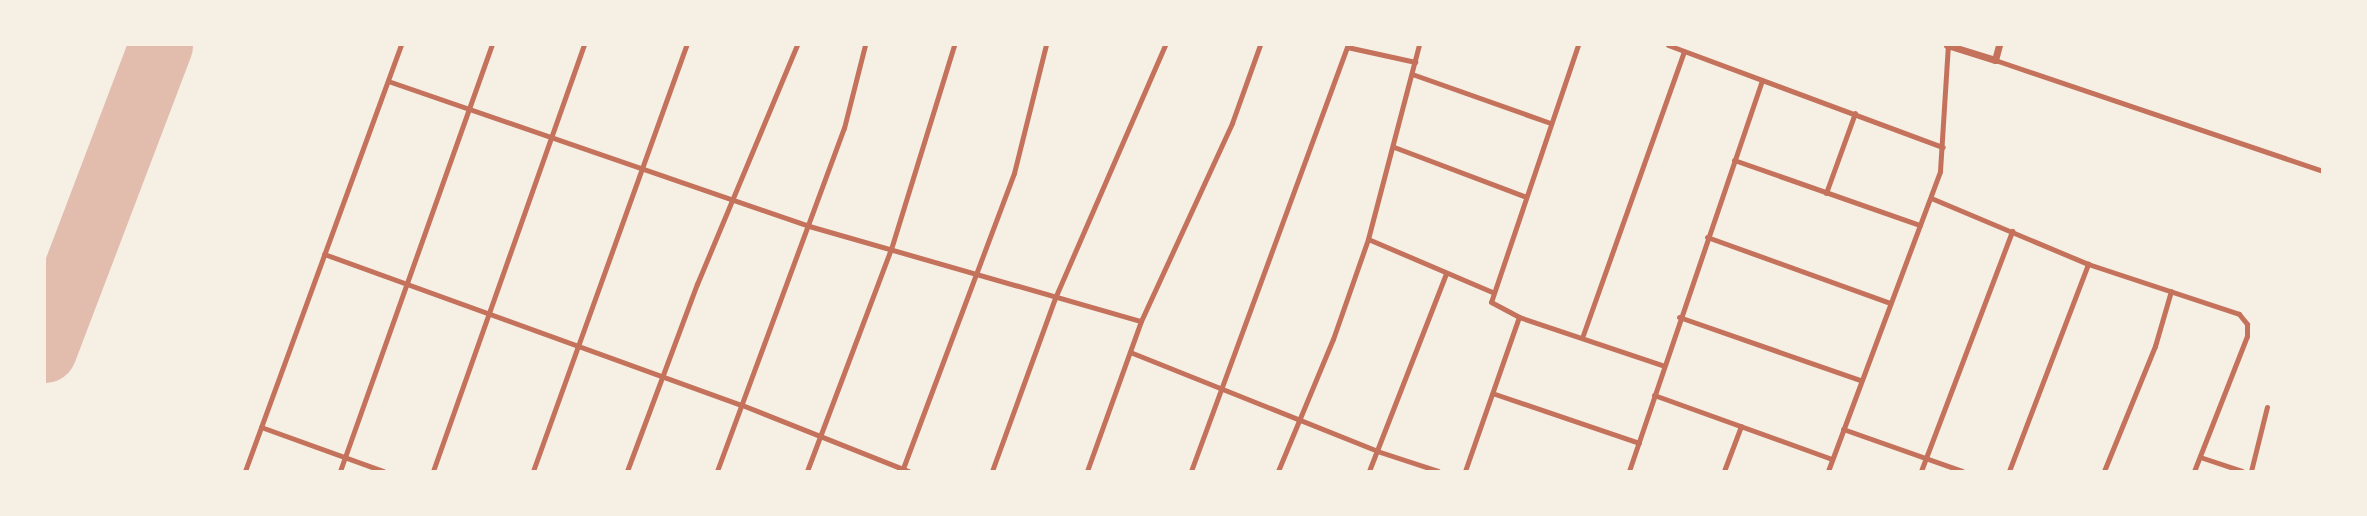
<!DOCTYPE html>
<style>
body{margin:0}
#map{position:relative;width:2367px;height:516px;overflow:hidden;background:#f6efe4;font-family:"Fira Sans",sans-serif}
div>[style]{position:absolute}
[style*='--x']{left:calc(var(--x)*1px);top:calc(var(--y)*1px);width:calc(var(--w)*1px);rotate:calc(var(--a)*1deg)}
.taxiway>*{height:26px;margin:-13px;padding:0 13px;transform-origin:13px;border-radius:13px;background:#e2bdae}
.runway>*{height:64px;margin:-32px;padding:0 32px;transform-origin:32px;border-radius:32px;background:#e2bdae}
.minor>*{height:5px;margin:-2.5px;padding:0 2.5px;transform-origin:2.5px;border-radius:2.5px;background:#c5725c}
.tertiary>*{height:7px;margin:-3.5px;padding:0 3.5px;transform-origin:3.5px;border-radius:3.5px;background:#c5725c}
span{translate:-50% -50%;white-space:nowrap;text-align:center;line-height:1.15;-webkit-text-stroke:4.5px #f6efe4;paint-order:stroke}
.frame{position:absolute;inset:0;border:46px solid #f6efe4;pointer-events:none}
</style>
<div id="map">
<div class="taxiway">
<i style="--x:45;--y:333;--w:18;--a:-49"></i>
</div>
<div class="runway">
<i style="--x:45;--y:351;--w:327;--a:-69.2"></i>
</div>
<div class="minor">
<i style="--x:1578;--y:45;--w:271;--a:108.7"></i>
<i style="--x:1491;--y:302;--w:32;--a:28"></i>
<i style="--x:1519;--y:317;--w:151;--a:18.6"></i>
<i style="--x:1668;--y:45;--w:293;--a:20.4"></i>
<i style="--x:1347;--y:47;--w:70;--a:12.4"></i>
<i style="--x:1995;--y:60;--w:345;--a:18.7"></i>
<i style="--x:1412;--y:74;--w:146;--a:19.5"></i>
<i style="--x:388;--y:81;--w:445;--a:19"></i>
<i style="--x:809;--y:226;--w:345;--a:16"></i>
<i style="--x:1394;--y:147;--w:139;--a:20.7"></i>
<i style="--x:1734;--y:160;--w:197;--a:19.3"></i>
<i style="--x:1826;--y:193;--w:85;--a:-70.1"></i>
<i style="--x:1931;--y:198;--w:170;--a:22.8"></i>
<i style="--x:2088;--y:264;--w:159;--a:18.3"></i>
<i style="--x:2239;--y:314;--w:13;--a:51"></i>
<i style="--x:2247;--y:324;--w:12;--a:90"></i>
<i style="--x:2247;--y:336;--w:145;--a:111.4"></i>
<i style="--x:1707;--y:237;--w:195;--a:19.8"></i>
<i style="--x:1368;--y:239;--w:135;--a:23.1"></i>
<i style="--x:324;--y:254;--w:444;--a:19.9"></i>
<i style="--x:742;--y:405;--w:179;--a:21.7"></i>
<i style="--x:1679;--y:317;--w:192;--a:19.2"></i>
<i style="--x:1583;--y:335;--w:301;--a:-70.4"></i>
<i style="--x:1130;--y:352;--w:266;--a:21.8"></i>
<i style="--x:1377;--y:451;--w:64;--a:18.2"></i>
<i style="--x:1495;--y:394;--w:152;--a:18.8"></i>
<i style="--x:1654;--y:395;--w:189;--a:19.8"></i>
<i style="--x:261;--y:427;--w:130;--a:19.8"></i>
<i style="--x:1843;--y:429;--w:126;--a:19.4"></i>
<i style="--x:2200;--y:457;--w:44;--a:18.4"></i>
<i style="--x:245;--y:471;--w:454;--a:-69.9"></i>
<i style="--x:340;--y:471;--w:452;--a:-70.4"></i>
<i style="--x:433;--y:471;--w:452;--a:-70.5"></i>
<i style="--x:533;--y:471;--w:453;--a:-70.2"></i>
<i style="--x:627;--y:471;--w:200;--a:-69.5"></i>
<i style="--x:697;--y:284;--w:259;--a:-67.3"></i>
<i style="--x:717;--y:471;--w:366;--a:-69.7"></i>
<i style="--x:844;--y:128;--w:86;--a:-75.8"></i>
<i style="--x:807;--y:471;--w:237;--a:-69.3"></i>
<i style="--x:891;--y:249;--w:214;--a:-72.8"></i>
<i style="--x:902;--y:471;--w:318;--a:-69.4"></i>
<i style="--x:1014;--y:173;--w:132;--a:-76"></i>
<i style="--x:992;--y:471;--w:184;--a:-70"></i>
<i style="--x:1055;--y:298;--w:276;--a:-66.5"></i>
<i style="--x:1087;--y:471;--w:159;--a:-70.2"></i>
<i style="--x:1141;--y:321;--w:218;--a:-65.3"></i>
<i style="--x:1232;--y:123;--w:83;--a:-70.3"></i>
<i style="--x:1191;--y:471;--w:454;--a:-69.8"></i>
<i style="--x:1278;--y:471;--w:143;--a:-67.4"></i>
<i style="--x:1333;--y:339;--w:106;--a:-70.7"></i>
<i style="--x:1368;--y:239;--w:201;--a:-75.3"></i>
<i style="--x:1369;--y:471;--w:212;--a:-68.7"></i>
<i style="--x:1465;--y:471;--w:163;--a:-70.7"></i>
<i style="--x:1629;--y:471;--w:413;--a:-71.2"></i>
<i style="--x:1724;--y:471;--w:48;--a:-69.3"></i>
<i style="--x:1828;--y:471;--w:320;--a:-69.5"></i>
<i style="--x:1940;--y:171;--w:126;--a:-86.4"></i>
<i style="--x:1921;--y:471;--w:257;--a:-69.2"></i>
<i style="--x:2009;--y:471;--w:222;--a:-69.1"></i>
<i style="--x:2104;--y:471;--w:135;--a:-67.8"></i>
<i style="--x:2155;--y:346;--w:57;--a:-73.8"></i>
<i style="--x:2251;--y:471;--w:66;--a:-76"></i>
</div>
<div class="tertiary">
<i style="--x:1947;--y:45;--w:50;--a:17.4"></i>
<i style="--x:1995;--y:60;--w:16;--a:-75"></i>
</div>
<div class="frame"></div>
</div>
